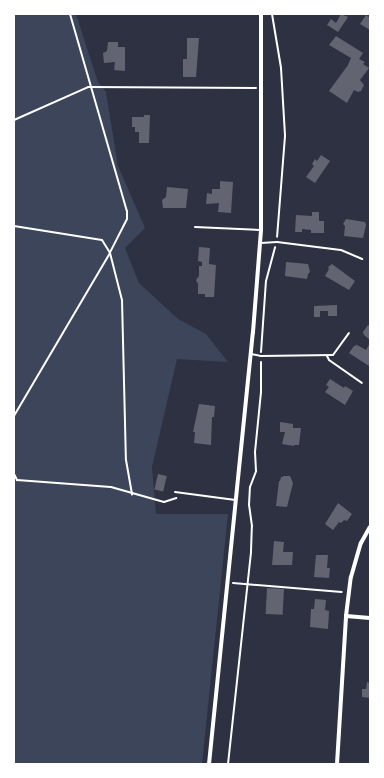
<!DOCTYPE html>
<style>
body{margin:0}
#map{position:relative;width:384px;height:778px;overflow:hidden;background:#2d3142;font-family:"Noto Serif",serif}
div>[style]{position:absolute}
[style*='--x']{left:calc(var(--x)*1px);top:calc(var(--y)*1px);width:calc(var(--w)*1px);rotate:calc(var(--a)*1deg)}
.green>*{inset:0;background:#3c4559}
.building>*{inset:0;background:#626471;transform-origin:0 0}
.path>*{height:2px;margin:-1px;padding:0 1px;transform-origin:1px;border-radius:1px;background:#fff}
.service>*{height:2px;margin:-1px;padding:0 1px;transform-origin:1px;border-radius:1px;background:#fff}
.minor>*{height:4px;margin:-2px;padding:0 2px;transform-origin:2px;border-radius:2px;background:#fff}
span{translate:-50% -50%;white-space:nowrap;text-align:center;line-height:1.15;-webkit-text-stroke:3px #fff;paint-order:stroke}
.frame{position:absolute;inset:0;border:15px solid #fff;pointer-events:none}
</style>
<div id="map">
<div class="green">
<i style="clip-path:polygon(14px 14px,76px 14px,98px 82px,106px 92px,118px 166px,145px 228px,125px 248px,139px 283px,178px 319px,206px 334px,228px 362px,177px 359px,152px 467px,156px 514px,228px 514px,202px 764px,14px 764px)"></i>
</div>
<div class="building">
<i style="clip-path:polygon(341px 14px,348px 17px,338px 32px,327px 25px,331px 19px,336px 23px)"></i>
<i style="clip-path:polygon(366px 15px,370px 18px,370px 30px,360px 24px)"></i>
<i style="clip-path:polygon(336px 36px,363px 53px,359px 59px,365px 62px,363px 64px,369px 68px,360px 80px,364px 85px,361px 91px,358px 92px,354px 90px,347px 103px,329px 91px,348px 65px,351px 58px,329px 45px)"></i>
<i style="clip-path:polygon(187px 38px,199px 38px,196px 77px,183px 77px,183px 59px,187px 59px)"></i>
<i style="clip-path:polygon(108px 42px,118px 42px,118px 47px,125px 47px,125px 71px,114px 70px,115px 62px,104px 63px,103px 53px,107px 51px)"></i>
<i style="clip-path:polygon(144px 115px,150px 115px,149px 143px,139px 143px,139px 132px,135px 132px,135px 127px,132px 127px,132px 117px,144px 117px)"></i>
<i style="clip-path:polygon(321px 155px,330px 161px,315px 183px,306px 177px,314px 166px,312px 164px,315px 159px,317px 161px)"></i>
<i style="clip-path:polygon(220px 181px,233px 182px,231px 213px,218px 212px,219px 203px,206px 204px,207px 193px,212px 194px,212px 189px,220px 189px)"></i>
<i style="clip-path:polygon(167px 187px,188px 189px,186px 208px,163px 208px,162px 200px,166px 197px)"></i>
<i style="clip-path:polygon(312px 212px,319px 212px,319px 221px,324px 221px,324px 233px,311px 233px,311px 230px,302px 229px,302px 232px,295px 232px,296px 215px,312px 216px)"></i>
<i style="clip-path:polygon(346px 219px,365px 222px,366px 225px,363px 238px,344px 236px,345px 226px,343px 224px)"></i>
<i style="clip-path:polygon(199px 247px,210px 248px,209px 264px,216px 265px,214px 297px,205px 297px,205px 294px,198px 294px,198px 284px,196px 280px,199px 276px,199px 266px,202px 266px,202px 262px,198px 261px)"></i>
<i style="clip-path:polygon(286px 262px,308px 264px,310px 272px,308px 274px,307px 279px,285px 276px)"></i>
<i style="clip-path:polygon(332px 264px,355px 281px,349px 290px,325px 276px,329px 269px,328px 267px)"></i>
<i style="clip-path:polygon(337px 305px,337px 316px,328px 316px,328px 311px,320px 311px,320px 317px,314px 317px,314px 306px)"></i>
<i style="clip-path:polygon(368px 325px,370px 326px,370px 340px,364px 335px,363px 332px)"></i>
<i style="clip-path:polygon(370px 343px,369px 366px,349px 353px,354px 346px,357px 345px,366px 350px)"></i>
<i style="clip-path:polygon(330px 379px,344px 388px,345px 386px,353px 391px,345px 405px,325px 392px,329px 387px,326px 385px)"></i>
<i style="clip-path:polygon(199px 404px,215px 406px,214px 417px,212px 417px,211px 445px,194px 443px,195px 432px,193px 432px)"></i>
<i style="clip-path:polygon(280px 422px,293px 424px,293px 428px,301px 428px,299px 445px,294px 445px,294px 446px,282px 444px,285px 432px,280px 432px)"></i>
<i style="left:158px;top:474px;width:9px;height:16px;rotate:13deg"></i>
<i style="clip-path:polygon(283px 476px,290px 476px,293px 483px,287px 507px,276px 506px,279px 481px,280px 481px,281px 477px,283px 477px)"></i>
<i style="clip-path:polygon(338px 503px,352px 514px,347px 521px,344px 520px,341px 523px,339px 522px,333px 530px,325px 524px)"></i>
<i style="clip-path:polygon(274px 541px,284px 542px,283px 552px,293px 552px,292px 565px,272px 565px)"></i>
<i style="clip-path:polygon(316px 555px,328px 555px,327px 568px,330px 568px,329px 578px,314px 577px)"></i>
<i style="left:267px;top:588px;width:17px;height:26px;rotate:3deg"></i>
<i style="clip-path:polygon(315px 599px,326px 600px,325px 610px,329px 611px,328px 629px,310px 627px,311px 609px,314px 609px)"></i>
<i style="clip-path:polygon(367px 682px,370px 683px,370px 698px,362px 697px,362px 689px,366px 689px)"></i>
</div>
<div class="path">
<i style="--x:70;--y:14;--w:205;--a:73.9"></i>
<i style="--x:127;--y:211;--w:8;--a:90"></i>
<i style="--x:127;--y:219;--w:38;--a:117"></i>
<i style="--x:110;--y:253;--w:49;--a:75.7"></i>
<i style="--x:122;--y:300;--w:160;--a:88.6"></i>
<i style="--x:126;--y:460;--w:35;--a:80"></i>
<i style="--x:272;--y:14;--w:55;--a:80.5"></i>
<i style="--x:281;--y:68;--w:68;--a:86.6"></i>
<i style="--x:285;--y:136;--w:101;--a:94.5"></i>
<i style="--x:14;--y:120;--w:81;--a:-24"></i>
<i style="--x:88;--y:87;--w:168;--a:0.3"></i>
<i style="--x:14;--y:226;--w:89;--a:9"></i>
<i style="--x:102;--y:240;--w:15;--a:58"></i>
<i style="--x:110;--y:253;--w:189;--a:120.5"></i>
<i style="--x:261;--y:352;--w:71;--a:-86"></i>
<i style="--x:266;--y:281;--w:35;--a:-75"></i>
<i style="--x:14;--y:474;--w:7;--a:63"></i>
<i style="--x:17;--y:480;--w:94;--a:4.3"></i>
<i style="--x:111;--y:487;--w:55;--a:15.8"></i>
<i style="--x:164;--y:502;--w:13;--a:-18"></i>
<i style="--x:233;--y:583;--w:109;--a:4.7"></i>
<i style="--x:228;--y:764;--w:214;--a:-83.8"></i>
<i style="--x:251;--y:551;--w:25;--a:-88"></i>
<i style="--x:252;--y:526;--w:21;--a:-98"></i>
<i style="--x:249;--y:505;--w:18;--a:-87"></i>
<i style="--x:250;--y:487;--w:17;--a:-69"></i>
<i style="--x:256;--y:471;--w:19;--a:-93"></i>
<i style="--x:255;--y:452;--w:60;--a:-84.3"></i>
<i style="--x:261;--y:392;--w:30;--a:-90"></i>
</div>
<div class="service">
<i style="--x:195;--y:227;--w:66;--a:2.6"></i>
<i style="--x:261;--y:243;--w:16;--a:-4"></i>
<i style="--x:277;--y:242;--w:64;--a:7.1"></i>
<i style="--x:341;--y:250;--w:23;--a:23"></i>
<i style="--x:251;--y:354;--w:10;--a:11"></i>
<i style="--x:261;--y:356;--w:72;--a:-0.8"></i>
<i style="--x:333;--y:355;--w:27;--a:-54"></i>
<i style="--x:327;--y:356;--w:4;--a:63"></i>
<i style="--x:329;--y:360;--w:40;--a:34.9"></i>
<i style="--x:175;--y:492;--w:61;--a:7.6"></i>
</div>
<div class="minor">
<i style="--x:346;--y:616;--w:24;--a:5"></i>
<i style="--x:209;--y:764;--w:434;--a:-84.2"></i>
<i style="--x:253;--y:332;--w:102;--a:-85.5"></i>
<i style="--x:261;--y:230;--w:216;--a:-90"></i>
<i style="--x:337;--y:764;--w:148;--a:-86.5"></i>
<i style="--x:346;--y:616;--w:39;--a:-83"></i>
<i style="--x:351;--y:577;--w:35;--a:-74"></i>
<i style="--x:361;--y:543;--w:18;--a:-61"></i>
</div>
<div class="frame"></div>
</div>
